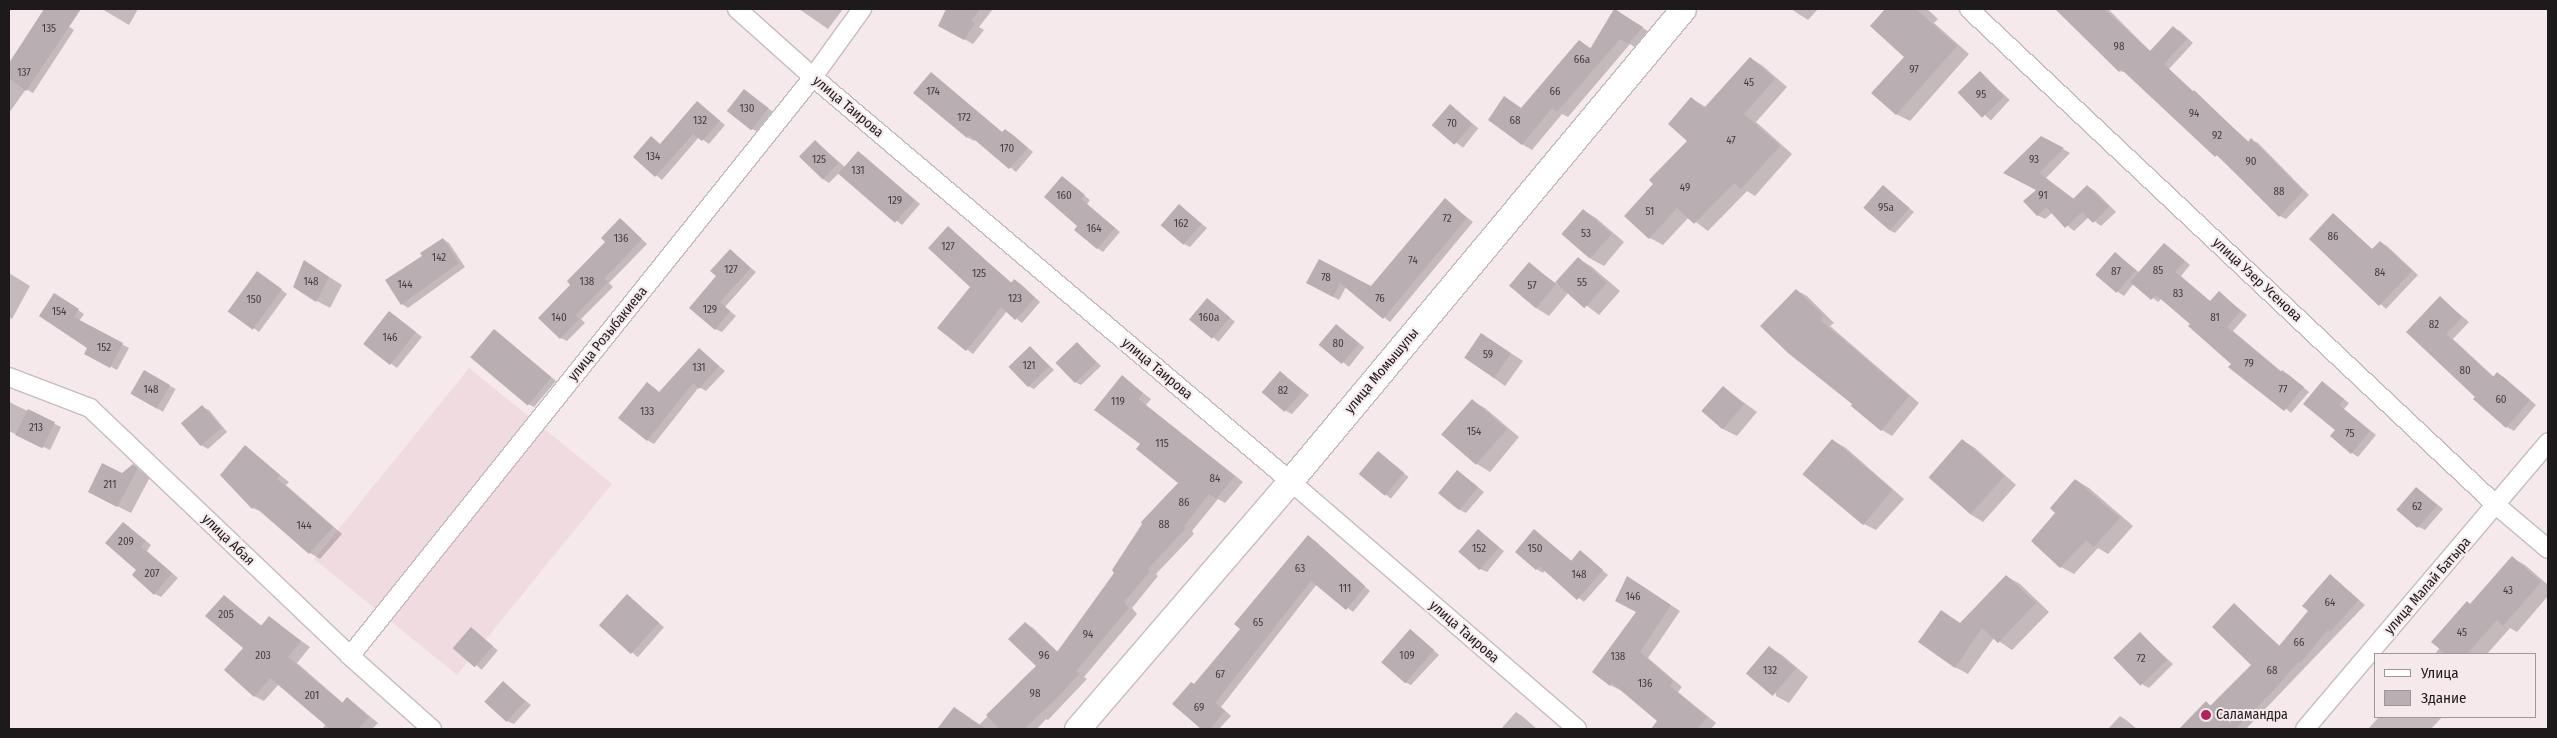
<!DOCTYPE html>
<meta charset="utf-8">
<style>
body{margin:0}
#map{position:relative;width:2557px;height:738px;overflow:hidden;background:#f5e9ec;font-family:"Fira Sans Condensed",sans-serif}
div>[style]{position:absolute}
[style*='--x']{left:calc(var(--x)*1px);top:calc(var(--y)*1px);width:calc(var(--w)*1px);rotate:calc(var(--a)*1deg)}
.built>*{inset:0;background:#f0dbe1;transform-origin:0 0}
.shadow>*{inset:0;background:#0003;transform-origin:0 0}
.building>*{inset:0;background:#b9aeb1;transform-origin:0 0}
.roads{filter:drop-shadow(1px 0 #c7bcbf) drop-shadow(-1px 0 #c7bcbf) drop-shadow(0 1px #c7bcbf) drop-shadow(0 -1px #c7bcbf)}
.street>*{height:18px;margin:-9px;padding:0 9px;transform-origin:9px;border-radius:9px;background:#fff}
.secondary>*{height:25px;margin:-12.5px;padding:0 12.5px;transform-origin:12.5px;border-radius:12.5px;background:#fff}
.dots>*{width:14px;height:14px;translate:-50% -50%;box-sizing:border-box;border:2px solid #f5e9ec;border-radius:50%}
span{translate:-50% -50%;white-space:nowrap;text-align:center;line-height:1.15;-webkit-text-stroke:4px #f5e9ec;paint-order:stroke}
.number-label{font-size:11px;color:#453e40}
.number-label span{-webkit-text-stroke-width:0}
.street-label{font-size:14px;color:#1e191a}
.poi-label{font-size:14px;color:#1e191a}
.left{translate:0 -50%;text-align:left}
.frame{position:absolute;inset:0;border:10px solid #1e191a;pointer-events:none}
.legend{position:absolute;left:2374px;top:653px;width:162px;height:65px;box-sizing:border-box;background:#f5e9ec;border:1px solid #9f9698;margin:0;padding:6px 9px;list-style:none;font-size:15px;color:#1e191a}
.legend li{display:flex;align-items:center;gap:10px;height:25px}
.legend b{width:25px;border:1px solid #9f9698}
</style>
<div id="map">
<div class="built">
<i style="left:469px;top:368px;width:184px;height:246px;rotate:39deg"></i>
</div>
<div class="shadow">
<i style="clip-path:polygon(102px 9px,138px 9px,129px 25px)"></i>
<i style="clip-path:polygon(799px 9px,843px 9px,828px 29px)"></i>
<i style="clip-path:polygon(947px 9px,993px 9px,979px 27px,984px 30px,973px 44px,940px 26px)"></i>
<i style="clip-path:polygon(1615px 9px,1652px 34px,1638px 49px,1630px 44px,1568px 117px,1562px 114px,1532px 150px,1522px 144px,1505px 98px,1522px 109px,1580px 41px,1592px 49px)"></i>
<i style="clip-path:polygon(1791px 9px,1818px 9px,1808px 20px)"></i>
<i style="clip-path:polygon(1886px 9px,1927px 9px,1938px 19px,1934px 23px,1969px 54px,1910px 121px,1896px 114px,1905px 56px,1871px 26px)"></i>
<i style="clip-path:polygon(2055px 9px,2108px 9px,2151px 52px,2173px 28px,2180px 31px,2193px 43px,2169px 69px,2249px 142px,2251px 140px,2258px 143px,2309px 195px,2286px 219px,2280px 216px,2222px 160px,2127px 73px,2120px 71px,2097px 49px,2098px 47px)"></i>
<i style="clip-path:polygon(45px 10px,74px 30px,33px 93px,26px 89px,9px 113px,9px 64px)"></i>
<i style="clip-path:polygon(1750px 58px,1763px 66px,1787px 87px,1756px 122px,1792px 154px,1755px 196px,1747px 191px,1708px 231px,1689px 217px,1663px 245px,1650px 238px,1655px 184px,1689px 141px,1692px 99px,1706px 107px)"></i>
<i style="clip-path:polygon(931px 73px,1003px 133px,1005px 130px,1012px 134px,1033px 152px,1016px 172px,976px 139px,974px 141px,967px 137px)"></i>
<i style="left:1980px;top:73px;width:40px;height:28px;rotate:42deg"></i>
<i style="clip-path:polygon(751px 95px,773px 112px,758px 132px,752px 129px)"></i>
<i style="clip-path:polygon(698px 102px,725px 125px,709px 144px,699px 137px,662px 180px,634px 157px,651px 138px,661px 145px)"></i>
<i style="left:1450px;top:106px;width:36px;height:25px;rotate:38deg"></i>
<i style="clip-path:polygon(815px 141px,845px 167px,858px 152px,864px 156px,920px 204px,902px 225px,839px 173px,829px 183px,823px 179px,800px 157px)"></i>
<i style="clip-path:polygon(2063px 149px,2070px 153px,2046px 178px,2074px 199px,2087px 186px,2095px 191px,2116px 212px,2101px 226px,2089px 217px,2074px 231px,2052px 213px,2045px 219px,2037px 215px,2038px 190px,2012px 177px)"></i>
<i style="clip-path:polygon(1062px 178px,1090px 200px,1087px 204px,1120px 232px,1103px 252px,1097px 248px,1079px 226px)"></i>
<i style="clip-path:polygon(1883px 186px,1914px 212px,1895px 233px,1889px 230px)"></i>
<i style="clip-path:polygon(1445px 200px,1473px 222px,1390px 322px,1346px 287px,1339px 300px,1308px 283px,1320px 261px,1372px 288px)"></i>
<i style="clip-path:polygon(1179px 206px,1207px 228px,1190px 247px,1184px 244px)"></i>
<i style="clip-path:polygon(1583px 210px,1596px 218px,1624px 242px,1604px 266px,1591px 259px)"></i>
<i style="clip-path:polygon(2333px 214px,2373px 250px,2380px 242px,2387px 246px,2418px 275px,2386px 309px,2310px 239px)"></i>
<i style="clip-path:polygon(621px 220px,647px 244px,609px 283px,613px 287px,581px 319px,585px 323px,567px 341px,561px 338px,572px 285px,607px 242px)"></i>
<i style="clip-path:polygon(948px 228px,1012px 283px,1015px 280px,1021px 284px,1040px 302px,1022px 323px,1007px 311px,973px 354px,939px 328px,971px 287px)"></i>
<i style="clip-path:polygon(443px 239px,449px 243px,465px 267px,408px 308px,402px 304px,423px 257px)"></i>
<i style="clip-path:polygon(2165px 244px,2190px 265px,2181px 276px,2211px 302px,2219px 293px,2247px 315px,2233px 331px,2282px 372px,2289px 375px,2309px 392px,2291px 413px,2233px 364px,2162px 298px,2158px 302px,2134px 283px,2124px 296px,2118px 292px,2115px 254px,2140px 273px)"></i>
<i style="clip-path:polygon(730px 251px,756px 272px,725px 307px,736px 316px,722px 332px,715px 329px,717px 276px)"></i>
<i style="clip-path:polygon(1579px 259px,1592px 267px,1620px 291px,1599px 315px,1569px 292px,1549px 316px,1536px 308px,1511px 286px,1529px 264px,1557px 284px)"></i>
<i style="clip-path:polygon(304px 261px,342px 285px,330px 308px,317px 301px)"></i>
<i style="clip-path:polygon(9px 273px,30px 286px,12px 319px,9px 317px)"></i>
<i style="clip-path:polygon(263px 276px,287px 294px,259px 332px,229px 310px)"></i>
<i style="clip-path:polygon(1796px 290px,1807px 296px,1834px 323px,1830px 326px,1919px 403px,1892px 436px,1882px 430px,1854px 404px)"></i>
<i style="clip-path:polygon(60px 298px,84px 314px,79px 321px,129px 348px,117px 370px,86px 353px,88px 348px)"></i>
<i style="clip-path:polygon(2440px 298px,2469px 322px,2453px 339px,2494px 377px,2497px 373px,2505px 378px,2536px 405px,2514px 431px,2507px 427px,2408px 332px)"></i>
<i style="left:1207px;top:299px;width:36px;height:26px;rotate:39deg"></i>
<i style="clip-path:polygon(395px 316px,422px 337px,397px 368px,365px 344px)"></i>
<i style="left:1336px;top:325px;width:36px;height:25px;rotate:38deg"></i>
<i style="clip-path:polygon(494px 330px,556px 381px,534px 407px,528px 404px)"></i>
<i style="clip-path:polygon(1494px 342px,1523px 361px,1505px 386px,1466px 358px)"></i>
<i style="clip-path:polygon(1077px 343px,1101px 366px,1081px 385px,1075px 382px)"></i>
<i style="clip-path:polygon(1030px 347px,1054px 370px,1034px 389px,1028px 386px)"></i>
<i style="clip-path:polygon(699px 349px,725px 371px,706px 391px,699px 387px,654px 444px,647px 440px,653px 387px,660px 393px)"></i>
<i style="left:145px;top:372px;width:35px;height:26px;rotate:29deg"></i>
<i style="clip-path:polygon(1281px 373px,1309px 395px,1292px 414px,1286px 411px)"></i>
<i style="clip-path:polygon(1122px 377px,1151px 399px,1146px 405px,1243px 482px,1225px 503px,1218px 499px,1192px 531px,1194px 534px,1156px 574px,1158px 576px,1132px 608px,1137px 614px,1084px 677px,1087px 679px,1048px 720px,1046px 719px,1037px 729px,939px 729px,955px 709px,979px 725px,1038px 666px,1025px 623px,1033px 628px,1058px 652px,1180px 483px,1142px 444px)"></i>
<i style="clip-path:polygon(2323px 383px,2349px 403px,2344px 409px,2376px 435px,2358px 457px,2352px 453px,2336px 430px)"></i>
<i style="clip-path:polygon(1724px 388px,1757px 412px,1737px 436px,1723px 429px)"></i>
<i style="clip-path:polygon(1472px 401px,1485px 408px,1519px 437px,1490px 472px,1477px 464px,1443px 435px)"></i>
<i style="clip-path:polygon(9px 402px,61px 427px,50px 450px,9px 431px)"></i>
<i style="clip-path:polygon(202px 407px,209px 410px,227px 432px,208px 449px,201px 445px,183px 423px)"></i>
<i style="clip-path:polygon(1832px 440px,1846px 448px,1904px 499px,1876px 530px,1862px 523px)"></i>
<i style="clip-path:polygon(1962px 440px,1975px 448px,2016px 485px,1983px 522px,1970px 514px,1930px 477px)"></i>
<i style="clip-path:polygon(245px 447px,289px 482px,286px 485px,342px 534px,320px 559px,310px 553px,263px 512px,252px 508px)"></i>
<i style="left:1379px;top:453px;width:38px;height:28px;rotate:39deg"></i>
<i style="clip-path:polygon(133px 465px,150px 477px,131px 513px,103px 499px)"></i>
<i style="clip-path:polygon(1458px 471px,1484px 492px,1466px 513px,1460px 510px)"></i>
<i style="clip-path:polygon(2076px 480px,2089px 488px,2133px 526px,2108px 554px,2098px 548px,2074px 574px,2061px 567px,2057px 513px)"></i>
<i style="clip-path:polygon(2417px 488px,2443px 509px,2425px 530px,2419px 527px)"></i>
<i style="clip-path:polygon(124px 523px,151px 545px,147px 551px,178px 578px,161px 597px,155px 594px,138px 569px)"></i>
<i style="clip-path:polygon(1478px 530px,1504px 551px,1487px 572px,1480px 569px)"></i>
<i style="clip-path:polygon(1534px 531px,1572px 561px,1581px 552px,1608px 575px,1584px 602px,1545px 570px,1543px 573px,1536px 569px)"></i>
<i style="clip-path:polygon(1314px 540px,1370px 591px,1353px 612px,1317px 584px,1221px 707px,1231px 716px,1219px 729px,1203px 729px,1174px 704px,1195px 685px)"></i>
<i style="clip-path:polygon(2512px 558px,2525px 565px,2548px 585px,2548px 596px,2517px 632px,2510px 628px,2487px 654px,2435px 654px,2471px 605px)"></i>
<i style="clip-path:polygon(2330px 575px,2365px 605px,2246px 729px,2180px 729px,2206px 703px,2212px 706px,2253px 665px,2234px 605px,2280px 646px,2309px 611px)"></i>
<i style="clip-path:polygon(2006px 576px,2020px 584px,2049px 612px,2012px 650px,1994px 638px,1968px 674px,1955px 667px,1941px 611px,1961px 624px)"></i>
<i style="clip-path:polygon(1637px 583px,1680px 611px,1648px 658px,1682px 687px,1678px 692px,1716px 723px,1711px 729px,1663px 729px,1657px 724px,1659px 721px,1621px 689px,1620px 690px,1610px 685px,1637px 612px)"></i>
<i style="left:627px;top:595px;width:49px;height:40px;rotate:41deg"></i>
<i style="clip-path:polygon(224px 596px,262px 626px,269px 618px,310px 647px,297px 663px,343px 703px,348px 698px,378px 723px,372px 729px,322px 729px,326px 724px,279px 684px,264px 701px,254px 696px,244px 648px)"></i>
<i style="left:471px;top:628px;width:35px;height:25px;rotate:40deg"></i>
<i style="clip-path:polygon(1411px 630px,1439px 655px,1411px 685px,1405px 682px)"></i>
<i style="clip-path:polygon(2140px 634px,2173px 664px,2149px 688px,2143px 685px)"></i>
<i style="clip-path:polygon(1769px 647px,1782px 655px,1808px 677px,1789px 703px,1776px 696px)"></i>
<i style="clip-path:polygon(503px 683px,531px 705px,514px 724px,507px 721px)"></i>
<i style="clip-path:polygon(1516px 712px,1522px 716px,1537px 729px,1501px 729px)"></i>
<i style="clip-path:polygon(2120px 716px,2126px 720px,2137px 729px,2108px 729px)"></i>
<i style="clip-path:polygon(2379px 717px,2442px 717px,2431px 729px,2368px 729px)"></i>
</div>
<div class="building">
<i style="clip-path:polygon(44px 9px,81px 9px,26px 91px,9px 78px,9px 63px)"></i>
<i style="clip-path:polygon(946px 9px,980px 9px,971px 21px,975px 23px,964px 40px,938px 26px)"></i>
<i style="clip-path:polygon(1614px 9px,1643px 27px,1628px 44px,1620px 39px,1557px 112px,1552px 108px,1522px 145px,1488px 120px,1504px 96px,1521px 108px,1579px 40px,1590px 49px)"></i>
<i style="clip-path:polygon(1885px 9px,1916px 9px,1957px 46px,1896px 115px,1871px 93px,1904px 57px,1870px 26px)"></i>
<i style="clip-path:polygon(2055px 9px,2104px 9px,2150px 51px,2173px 26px,2187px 39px,2164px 64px,2193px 92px,2194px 90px,2248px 142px,2251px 138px,2303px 191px,2279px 217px,2217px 155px,2215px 157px,2121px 69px,2119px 72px)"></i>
<i style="clip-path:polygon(1750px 57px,1775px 79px,1744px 114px,1780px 146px,1741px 189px,1734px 183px,1694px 224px,1677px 208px,1649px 239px,1624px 216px,1653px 184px,1649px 180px,1687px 141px,1668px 124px,1691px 97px,1704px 108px)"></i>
<i style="left:1980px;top:71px;width:35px;height:31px;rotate:46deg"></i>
<i style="clip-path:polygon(931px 72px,1002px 132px,1005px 129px,1028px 148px,1009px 169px,969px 135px,967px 138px,913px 93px)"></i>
<i style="left:744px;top:89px;width:31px;height:28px;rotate:38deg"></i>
<i style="clip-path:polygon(697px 101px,720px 121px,702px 141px,693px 134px,655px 177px,633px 157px,651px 136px,660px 144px)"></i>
<i style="left:1450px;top:104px;width:30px;height:28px;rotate:41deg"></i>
<i style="clip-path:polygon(2041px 136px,2064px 148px,2039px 173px,2073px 199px,2087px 185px,2109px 207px,2093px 223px,2082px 212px,2065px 228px,2046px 207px,2037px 216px,2023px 201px,2036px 190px,2003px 173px)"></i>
<i style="left:815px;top:140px;width:33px;height:23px;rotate:44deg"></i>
<i style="left:858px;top:151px;width:75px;height:30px;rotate:41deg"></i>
<i style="clip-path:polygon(1062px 176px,1085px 195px,1081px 199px,1115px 228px,1097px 249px,1074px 230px,1077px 226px,1044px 197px)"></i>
<i style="left:1883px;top:185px;width:35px;height:30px;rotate:41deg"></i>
<i style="clip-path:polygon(1445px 198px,1467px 218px,1383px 319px,1340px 283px,1333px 297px,1306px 283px,1319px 259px,1371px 286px)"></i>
<i style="left:1179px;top:204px;width:30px;height:28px;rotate:41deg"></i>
<i style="left:1583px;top:209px;width:38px;height:33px;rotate:41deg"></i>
<i style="clip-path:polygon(2333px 213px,2372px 249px,2380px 241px,2412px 271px,2379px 306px,2309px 239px)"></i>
<i style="clip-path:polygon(620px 218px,642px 239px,604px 279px,608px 282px,576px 315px,579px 319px,560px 339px,538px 318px,570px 285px,567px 281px,605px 242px,601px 238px)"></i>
<i style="clip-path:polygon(948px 226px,1011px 283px,1014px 279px,1035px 298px,1015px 320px,1001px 307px,966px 351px,937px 328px,970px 287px,928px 248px)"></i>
<i style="clip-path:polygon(443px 238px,459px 263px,401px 305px,385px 280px,422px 256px,420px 253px)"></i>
<i style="clip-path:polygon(2164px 243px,2185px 261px,2175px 272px,2210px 301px,2219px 291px,2241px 311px,2227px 327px,2281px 372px,2282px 370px,2304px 387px,2284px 411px,2228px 367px,2231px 364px,2188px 326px,2190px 324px,2156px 295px,2151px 300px,2130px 282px)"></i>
<i style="clip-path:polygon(730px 249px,751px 268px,720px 302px,730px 311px,715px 330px,689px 308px,716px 276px,710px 271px)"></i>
<i style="left:2115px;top:252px;width:28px;height:30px;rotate:41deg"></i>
<i style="left:1578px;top:257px;width:39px;height:34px;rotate:42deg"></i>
<i style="clip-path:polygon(304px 260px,329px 277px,316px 302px,293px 287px)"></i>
<i style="left:1529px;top:262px;width:35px;height:31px;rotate:40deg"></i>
<i style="left:257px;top:271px;width:31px;height:50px;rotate:36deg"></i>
<i style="clip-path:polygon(1796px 289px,1824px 316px,1820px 320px,1909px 396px,1881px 431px,1851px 406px,1852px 404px,1788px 353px,1760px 326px)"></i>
<i style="clip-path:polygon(54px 293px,79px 309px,74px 317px,123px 343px,110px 368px,84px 354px,87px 348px,39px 316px)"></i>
<i style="clip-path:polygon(2440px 296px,2462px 317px,2446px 334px,2493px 377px,2497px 372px,2530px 400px,2506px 428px,2473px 399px,2475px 397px,2406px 332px)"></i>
<i style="left:1207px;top:298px;width:30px;height:28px;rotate:40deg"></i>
<i style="left:389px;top:311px;width:34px;height:42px;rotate:38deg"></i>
<i style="left:1336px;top:324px;width:30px;height:27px;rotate:40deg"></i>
<i style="left:494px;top:329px;width:75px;height:37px;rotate:40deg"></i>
<i style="left:1481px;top:333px;width:36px;height:30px;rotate:34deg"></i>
<i style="left:1077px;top:342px;width:28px;height:30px;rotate:46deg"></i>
<i style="left:1030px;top:346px;width:28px;height:30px;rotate:46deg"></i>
<i style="clip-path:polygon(699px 348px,719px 366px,699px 389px,693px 383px,647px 441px,618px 418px,647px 382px,659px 392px)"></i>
<i style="left:144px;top:370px;width:30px;height:27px;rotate:30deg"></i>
<i style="left:1280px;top:371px;width:30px;height:28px;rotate:41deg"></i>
<i style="clip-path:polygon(1122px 375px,1143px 393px,1138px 399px,1235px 476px,1216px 499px,1209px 494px,1184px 526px,1186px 528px,1148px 569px,1150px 571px,1124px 602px,1129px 608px,1076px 671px,1079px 674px,1058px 697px,1024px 729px,1000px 729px,986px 715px,1036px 666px,1008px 639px,1025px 622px,1057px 652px,1114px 573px,1112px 570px,1142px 524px,1141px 522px,1178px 483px,1136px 449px,1140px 444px,1094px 410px)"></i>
<i style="clip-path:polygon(2322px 381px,2344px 399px,2339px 405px,2370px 431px,2351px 454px,2330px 436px,2335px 430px,2303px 404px)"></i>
<i style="left:1723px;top:386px;width:28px;height:33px;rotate:41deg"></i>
<i style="left:1472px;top:399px;width:46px;height:47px;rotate:41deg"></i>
<i style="left:202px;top:405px;width:30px;height:28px;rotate:49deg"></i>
<i style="left:28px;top:409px;width:30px;height:29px;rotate:26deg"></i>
<i style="left:1832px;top:439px;width:79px;height:46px;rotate:40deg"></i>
<i style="left:1962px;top:439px;width:56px;height:51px;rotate:41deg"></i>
<i style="clip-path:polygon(245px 445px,280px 475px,277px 479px,333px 527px,309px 554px,254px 506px,252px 509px,220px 475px)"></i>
<i style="left:1378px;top:451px;width:34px;height:30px;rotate:40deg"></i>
<i style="clip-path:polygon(102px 463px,122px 473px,133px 464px,138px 468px,117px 507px,88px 492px)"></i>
<i style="left:1457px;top:470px;width:27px;height:30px;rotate:39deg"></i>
<i style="clip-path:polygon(2075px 479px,2120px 518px,2094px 547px,2086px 540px,2060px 568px,2031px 541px,2055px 513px,2050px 508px)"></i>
<i style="left:2416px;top:487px;width:28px;height:30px;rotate:41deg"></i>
<i style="clip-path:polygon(123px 522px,146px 541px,141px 547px,172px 573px,154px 595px,132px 575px,136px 570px,105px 543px)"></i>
<i style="left:1478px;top:529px;width:28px;height:30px;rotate:41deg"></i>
<i style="clip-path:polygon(1534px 529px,1571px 561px,1580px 550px,1603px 570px,1577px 600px,1539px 566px,1536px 570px,1515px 552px)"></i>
<i style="clip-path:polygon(1308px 535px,1365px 586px,1346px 610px,1311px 581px,1215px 703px,1225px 711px,1210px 729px,1201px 729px,1172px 704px,1191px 682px,1194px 684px,1240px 629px,1234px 624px)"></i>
<i style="clip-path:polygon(2512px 556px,2541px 582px,2503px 626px,2497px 620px,2467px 654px,2446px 654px,2431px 642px,2467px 601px,2470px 604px)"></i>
<i style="clip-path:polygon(2330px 574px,2359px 600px,2330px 632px,2328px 630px,2300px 663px,2298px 662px,2274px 690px,2235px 729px,2179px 729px,2206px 701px,2210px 706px,2251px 665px,2212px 627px,2234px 603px,2279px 646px,2308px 611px,2302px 606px)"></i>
<i style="clip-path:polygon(2006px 575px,2036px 603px,1998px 643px,1982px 628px,1955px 668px,1918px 642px,1941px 610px,1960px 623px)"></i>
<i style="clip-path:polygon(1627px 576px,1671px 605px,1640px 652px,1673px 681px,1670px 686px,1707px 717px,1697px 729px,1651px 729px,1657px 721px,1612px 683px,1610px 686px,1592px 672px,1636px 612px,1615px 601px)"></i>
<i style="left:627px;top:594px;width:43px;height:42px;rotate:42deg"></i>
<i style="clip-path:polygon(224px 595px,261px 626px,269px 616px,301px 641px,288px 657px,342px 703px,347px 697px,369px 717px,358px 729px,330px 729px,270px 678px,254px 697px,224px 670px,243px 648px,205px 616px)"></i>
<i style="left:471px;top:627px;width:29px;height:28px;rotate:41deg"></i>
<i style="left:1410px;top:629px;width:32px;height:44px;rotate:41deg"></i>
<i style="left:2140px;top:632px;width:39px;height:37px;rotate:46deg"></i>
<i style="left:1769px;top:646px;width:35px;height:36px;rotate:40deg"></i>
<i style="left:503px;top:681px;width:30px;height:28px;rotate:42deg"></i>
<i style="clip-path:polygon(954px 707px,986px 729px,937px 729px)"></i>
</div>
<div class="roads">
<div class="street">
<i style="--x:737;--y:9;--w:102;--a:41.8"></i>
<i style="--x:813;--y:77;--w:625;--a:40.26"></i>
<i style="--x:1290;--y:481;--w:379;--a:40.8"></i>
<i style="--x:1969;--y:9;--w:724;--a:43.26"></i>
<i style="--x:2496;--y:505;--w:68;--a:40.2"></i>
<i style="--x:9;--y:377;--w:87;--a:20.9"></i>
<i style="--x:90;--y:408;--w:359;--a:43.6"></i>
<i style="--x:350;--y:656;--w:110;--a:41.7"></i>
<i style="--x:350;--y:656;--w:741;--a:-51.35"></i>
<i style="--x:813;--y:77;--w:84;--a:-54.2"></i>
<i style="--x:2305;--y:729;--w:376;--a:-49.7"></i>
</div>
<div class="secondary">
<i style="--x:1077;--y:729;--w:327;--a:-49.3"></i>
<i style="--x:1290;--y:481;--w:614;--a:-50.22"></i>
</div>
</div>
<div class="dots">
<i style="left:2206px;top:715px;background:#af235f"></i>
</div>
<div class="number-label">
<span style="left:49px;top:29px">135</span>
<span style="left:2119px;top:47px">98</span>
<span style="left:1582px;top:60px">66а</span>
<span style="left:1914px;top:70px">97</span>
<span style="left:24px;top:73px">137</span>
<span style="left:1749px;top:83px">45</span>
<span style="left:933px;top:92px">174</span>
<span style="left:1555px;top:92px">66</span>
<span style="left:1981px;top:95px">95</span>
<span style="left:747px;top:109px">130</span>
<span style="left:2194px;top:114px">94</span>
<span style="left:964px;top:118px">172</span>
<span style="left:700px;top:121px">132</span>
<span style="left:1515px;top:121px">68</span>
<span style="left:1452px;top:124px">70</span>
<span style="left:2217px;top:136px">92</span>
<span style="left:1731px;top:141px">47</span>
<span style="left:1007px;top:149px">170</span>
<span style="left:653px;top:157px">134</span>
<span style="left:819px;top:160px">125</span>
<span style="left:2034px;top:160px">93</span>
<span style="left:2251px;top:162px">90</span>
<span style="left:858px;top:171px">131</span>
<span style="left:1685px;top:188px">49</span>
<span style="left:2279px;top:192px">88</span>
<span style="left:1064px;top:196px">160</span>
<span style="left:2043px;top:196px">91</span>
<span style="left:895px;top:201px">129</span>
<span style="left:1886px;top:208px">95а</span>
<span style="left:1650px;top:212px">51</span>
<span style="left:1447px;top:219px">72</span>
<span style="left:1181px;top:224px">162</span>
<span style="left:1094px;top:229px">164</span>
<span style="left:1586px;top:234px">53</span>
<span style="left:2333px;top:237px">86</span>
<span style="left:621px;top:239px">136</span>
<span style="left:948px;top:247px">127</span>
<span style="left:439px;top:258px">142</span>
<span style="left:1413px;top:261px">74</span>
<span style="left:731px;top:270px">127</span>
<span style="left:2158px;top:271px">85</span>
<span style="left:2116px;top:272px">87</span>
<span style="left:2380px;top:273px">84</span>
<span style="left:979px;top:274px">125</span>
<span style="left:1326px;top:278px">78</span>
<span style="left:311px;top:282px">148</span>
<span style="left:587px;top:282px">138</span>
<span style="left:1582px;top:283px">55</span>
<span style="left:405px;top:285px">144</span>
<span style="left:1532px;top:286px">57</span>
<span style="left:2178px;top:294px">83</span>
<span style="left:1015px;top:299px">123</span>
<span style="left:1380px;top:299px">76</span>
<span style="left:254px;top:300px">150</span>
<span style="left:710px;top:310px">129</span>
<span style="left:59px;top:312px">154</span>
<span style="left:559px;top:318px">140</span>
<span style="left:1209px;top:318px">160а</span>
<span style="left:2215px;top:318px">81</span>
<span style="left:2434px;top:325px">82</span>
<span style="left:390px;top:338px">146</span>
<span style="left:1338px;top:344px">80</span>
<span style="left:104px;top:348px">152</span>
<span style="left:1488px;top:355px">59</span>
<span style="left:2249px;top:364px">79</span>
<span style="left:1029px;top:366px">121</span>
<span style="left:699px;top:368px">131</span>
<span style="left:2465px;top:371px">80</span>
<span style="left:151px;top:390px">148</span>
<span style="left:2283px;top:390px">77</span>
<span style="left:1283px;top:391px">82</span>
<span style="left:2501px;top:400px">60</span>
<span style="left:1118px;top:402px">119</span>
<span style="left:647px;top:412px">133</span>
<span style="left:36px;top:428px">213</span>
<span style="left:1474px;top:432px">154</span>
<span style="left:2350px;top:434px">75</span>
<span style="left:1162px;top:444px">115</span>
<span style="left:1215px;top:479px">84</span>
<span style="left:110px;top:485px">211</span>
<span style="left:1184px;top:503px">86</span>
<span style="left:2417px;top:507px">62</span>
<span style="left:1164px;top:525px">88</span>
<span style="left:304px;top:526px">144</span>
<span style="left:126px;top:542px">209</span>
<span style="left:1479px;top:549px">152</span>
<span style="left:1535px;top:549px">150</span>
<span style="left:1300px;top:569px">63</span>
<span style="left:152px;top:574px">207</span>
<span style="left:1579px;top:575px">148</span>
<span style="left:1345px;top:589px">111</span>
<span style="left:2508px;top:591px">43</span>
<span style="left:1633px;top:597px">146</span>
<span style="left:2330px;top:603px">64</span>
<span style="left:226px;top:615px">205</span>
<span style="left:1258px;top:623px">65</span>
<span style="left:2462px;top:633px">45</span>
<span style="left:1088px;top:635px">94</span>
<span style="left:2299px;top:643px">66</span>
<span style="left:263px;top:656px">203</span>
<span style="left:1044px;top:656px">96</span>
<span style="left:1407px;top:656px">109</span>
<span style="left:1618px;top:657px">138</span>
<span style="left:2141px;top:659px">72</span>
<span style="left:1770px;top:671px">132</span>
<span style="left:2272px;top:671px">68</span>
<span style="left:1220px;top:675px">67</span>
<span style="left:1645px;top:684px">136</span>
<span style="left:1035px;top:694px">98</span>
<span style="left:312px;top:696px">201</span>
<span style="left:1199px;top:708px">69</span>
</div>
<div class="street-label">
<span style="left:848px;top:107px;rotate:40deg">улица Таирова</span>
<span style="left:2257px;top:280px;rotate:43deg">улица Узер Усенова</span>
<span style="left:608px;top:334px;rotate:-51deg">улица Розыбакиева</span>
<span style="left:1157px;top:369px;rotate:40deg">улица Таирова</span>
<span style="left:1382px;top:371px;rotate:-50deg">улица Момышулы</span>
<span style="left:228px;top:540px;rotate:44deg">улица Абая</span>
<span style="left:2428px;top:586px;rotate:-49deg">улица Малай Батыра</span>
<span style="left:1464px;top:632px;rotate:41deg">улица Таирова</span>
</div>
<div class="poi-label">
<span class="left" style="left:2216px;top:715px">Саламандра</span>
</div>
<div class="frame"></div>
<ul class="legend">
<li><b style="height:6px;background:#fff"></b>Улица</li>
<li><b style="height:14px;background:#b9aeb1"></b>Здание</li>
</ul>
</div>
